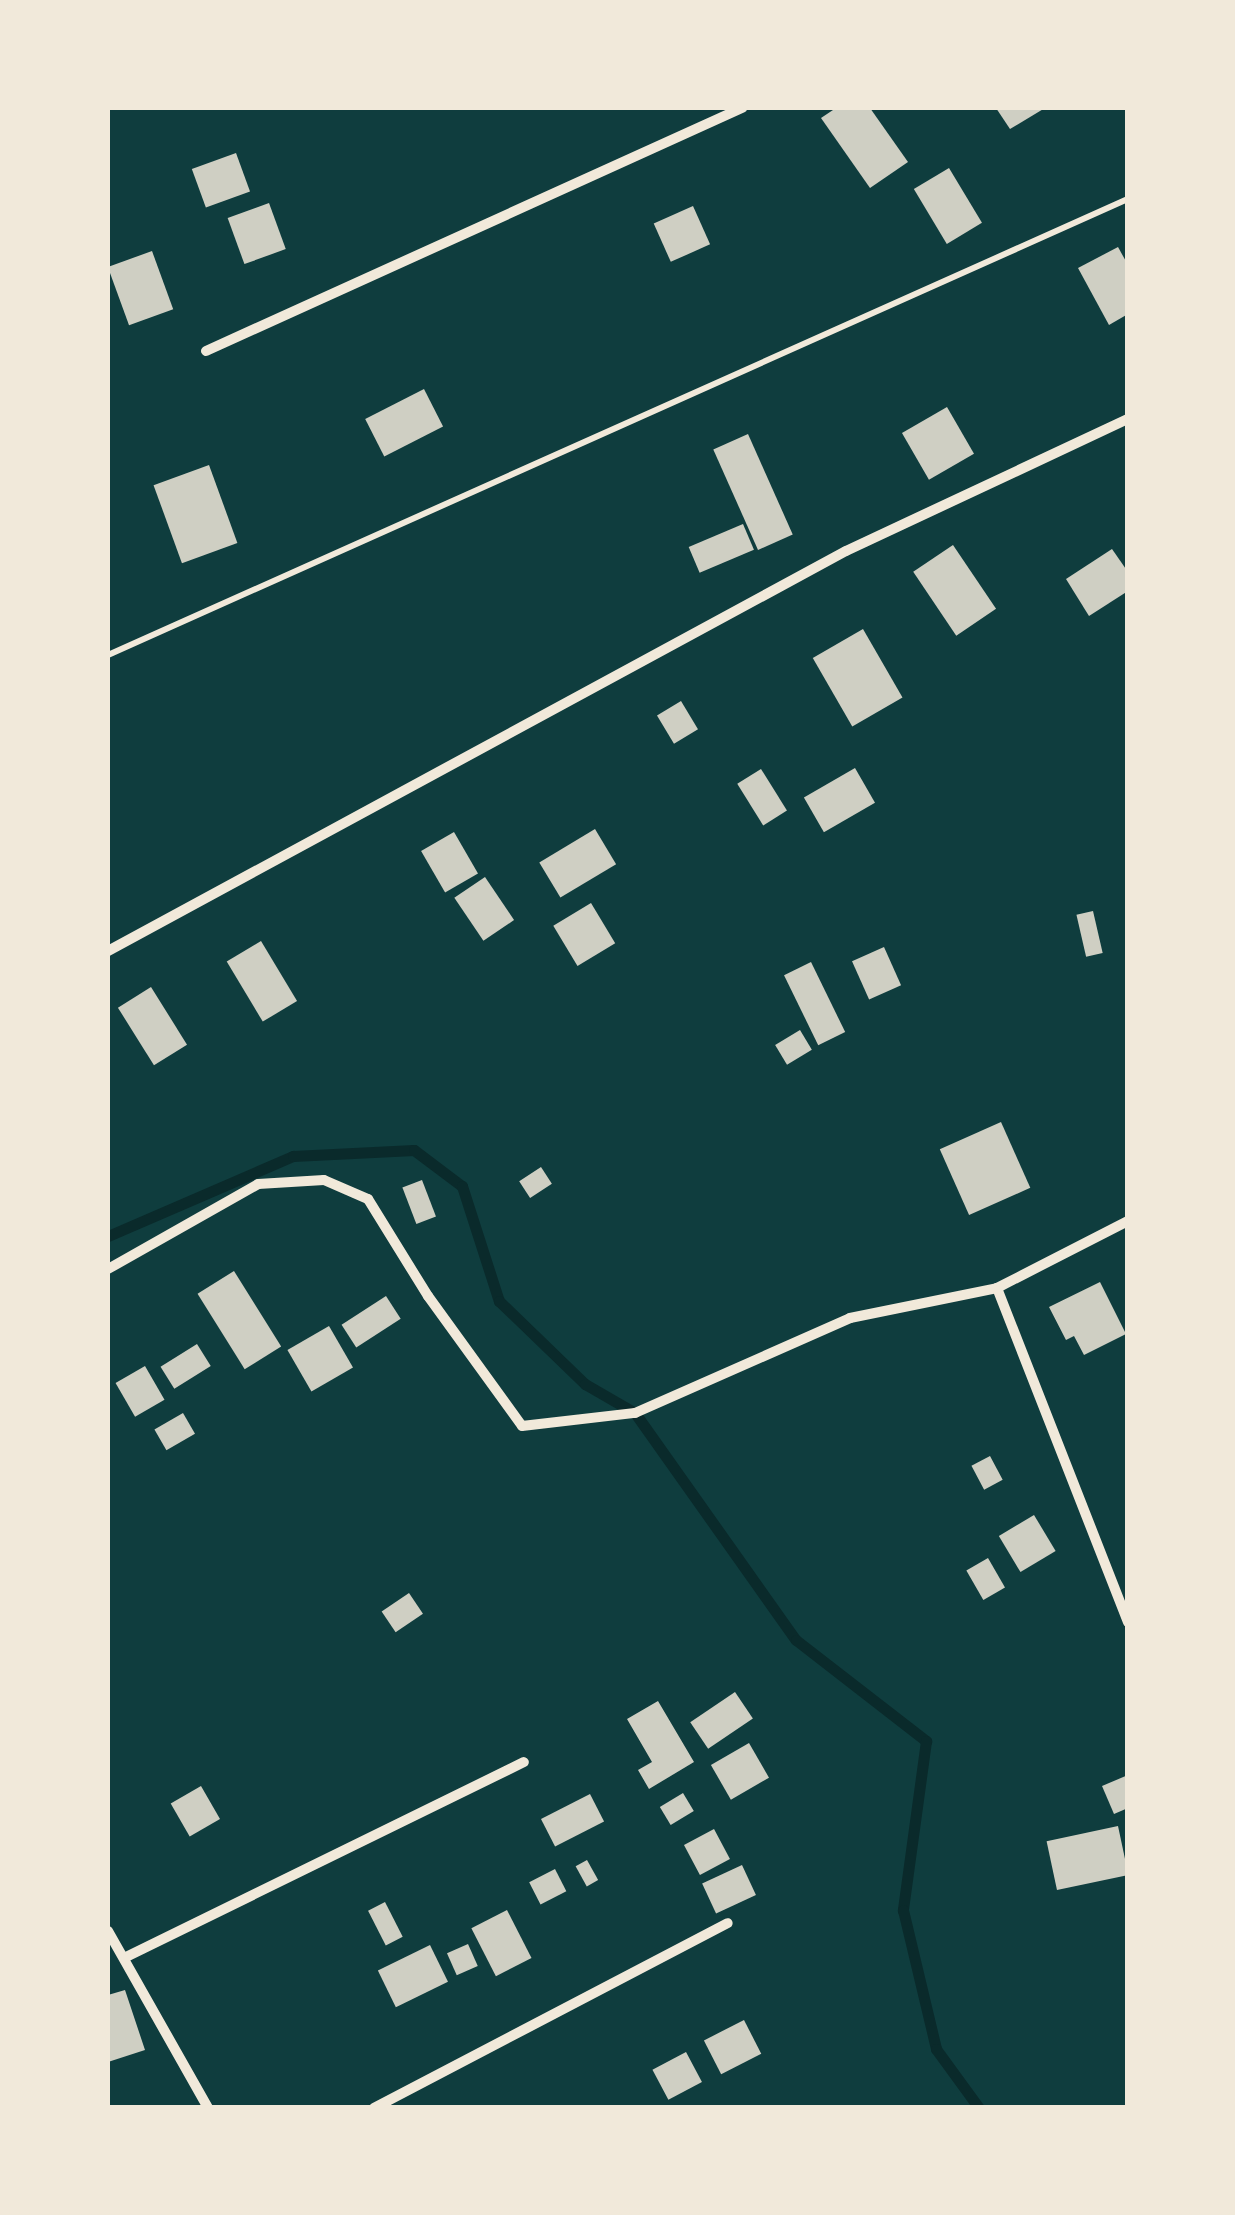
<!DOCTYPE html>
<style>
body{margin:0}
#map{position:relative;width:1235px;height:2215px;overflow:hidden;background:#0f3d3e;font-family:"Work Sans",sans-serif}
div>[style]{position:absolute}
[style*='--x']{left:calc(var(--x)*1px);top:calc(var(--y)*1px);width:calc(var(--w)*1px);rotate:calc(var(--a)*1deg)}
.stream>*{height:11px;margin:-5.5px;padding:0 5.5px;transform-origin:5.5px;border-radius:5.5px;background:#0a2a2b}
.building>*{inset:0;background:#cfcfc3;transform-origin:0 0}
.path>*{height:6px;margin:-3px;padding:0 3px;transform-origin:3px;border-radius:3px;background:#f1e9da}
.minor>*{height:10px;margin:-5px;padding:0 5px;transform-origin:5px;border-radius:5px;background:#f1e9da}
span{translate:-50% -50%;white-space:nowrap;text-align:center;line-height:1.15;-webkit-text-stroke:10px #f1e9da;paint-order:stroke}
.frame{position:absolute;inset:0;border:110px solid #f1e9da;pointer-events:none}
</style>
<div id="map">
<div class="stream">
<i style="--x:108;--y:1236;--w:202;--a:-23.4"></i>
<i style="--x:293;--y:1156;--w:121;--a:-2.8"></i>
<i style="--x:414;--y:1150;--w:60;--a:36.9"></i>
<i style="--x:462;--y:1186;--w:121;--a:72.2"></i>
<i style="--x:499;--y:1301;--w:120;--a:44"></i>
<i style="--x:585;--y:1384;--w:58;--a:30.1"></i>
<i style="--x:635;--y:1413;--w:278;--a:54.7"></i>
<i style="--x:796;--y:1640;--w:165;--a:37.8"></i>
<i style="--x:926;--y:1741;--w:171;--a:97.8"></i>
<i style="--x:903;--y:1910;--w:143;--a:76.6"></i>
<i style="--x:936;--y:2049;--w:73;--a:53.9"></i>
</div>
<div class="building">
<i style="clip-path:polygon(836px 108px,870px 108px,908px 162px,870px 188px,821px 118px)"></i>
<i style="clip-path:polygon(996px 108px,1045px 108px,1010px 129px)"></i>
<i style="left:236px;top:153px;width:41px;height:47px;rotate:70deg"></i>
<i style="left:949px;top:168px;width:64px;height:41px;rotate:59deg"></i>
<i style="left:269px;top:203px;width:49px;height:44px;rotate:70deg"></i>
<i style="left:693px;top:206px;width:42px;height:43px;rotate:66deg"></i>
<i style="clip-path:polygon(1118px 247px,1128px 265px,1128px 314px,1109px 325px,1078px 268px)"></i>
<i style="left:152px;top:251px;width:62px;height:47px;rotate:70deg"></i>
<i style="left:424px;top:389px;width:42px;height:66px;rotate:63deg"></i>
<i style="left:947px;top:407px;width:54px;height:52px;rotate:60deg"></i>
<i style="left:748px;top:434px;width:110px;height:38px;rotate:66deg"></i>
<i style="left:209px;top:465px;width:83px;height:59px;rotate:70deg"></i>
<i style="left:743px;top:524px;width:28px;height:59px;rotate:67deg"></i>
<i style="left:953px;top:545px;width:77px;height:48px;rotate:56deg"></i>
<i style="clip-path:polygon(1112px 549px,1128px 572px,1128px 591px,1089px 616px,1066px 579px)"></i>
<i style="left:863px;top:629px;width:79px;height:58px;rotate:60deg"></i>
<i style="left:681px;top:701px;width:33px;height:28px;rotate:59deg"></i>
<i style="left:855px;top:768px;width:40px;height:59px;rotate:60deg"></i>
<i style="left:761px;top:769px;width:49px;height:28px;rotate:58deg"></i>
<i style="left:595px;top:829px;width:41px;height:65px;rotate:59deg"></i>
<i style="left:454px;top:832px;width:48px;height:38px;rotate:60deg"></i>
<i style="left:485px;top:877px;width:52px;height:37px;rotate:56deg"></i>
<i style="left:591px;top:903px;width:47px;height:44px;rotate:59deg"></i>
<i style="left:1093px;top:911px;width:43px;height:17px;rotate:77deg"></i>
<i style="left:261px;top:941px;width:70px;height:40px;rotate:59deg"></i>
<i style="left:884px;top:947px;width:42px;height:35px;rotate:66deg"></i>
<i style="left:811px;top:962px;width:78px;height:30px;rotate:64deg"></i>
<i style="left:151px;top:987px;width:68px;height:39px;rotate:58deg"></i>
<i style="left:800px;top:1030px;width:23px;height:29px;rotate:59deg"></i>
<i style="left:1001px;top:1122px;width:72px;height:67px;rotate:66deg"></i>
<i style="left:541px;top:1167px;width:20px;height:26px;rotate:57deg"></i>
<i style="left:422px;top:1180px;width:39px;height:21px;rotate:69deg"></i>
<i style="left:234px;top:1271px;width:89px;height:43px;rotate:58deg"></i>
<i style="clip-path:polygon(1100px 1282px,1126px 1334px,1084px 1355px,1074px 1336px,1066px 1340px,1049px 1307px)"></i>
<i style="left:386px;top:1296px;width:27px;height:53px;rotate:57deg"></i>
<i style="left:329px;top:1326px;width:48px;height:48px;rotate:60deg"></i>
<i style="left:197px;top:1344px;width:26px;height:43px;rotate:58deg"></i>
<i style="left:145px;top:1366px;width:39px;height:34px;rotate:60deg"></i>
<i style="left:183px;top:1413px;width:24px;height:33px;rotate:60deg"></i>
<i style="left:990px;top:1456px;width:27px;height:21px;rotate:62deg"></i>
<i style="left:1034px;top:1515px;width:42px;height:41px;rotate:59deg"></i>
<i style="left:988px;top:1558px;width:34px;height:25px;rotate:60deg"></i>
<i style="left:409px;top:1593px;width:25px;height:33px;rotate:56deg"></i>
<i style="left:735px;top:1692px;width:32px;height:54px;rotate:56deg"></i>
<i style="clip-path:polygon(658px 1701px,694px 1762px,649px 1789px,638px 1770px,652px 1762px,627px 1719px)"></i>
<i style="left:749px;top:1743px;width:40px;height:44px;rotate:60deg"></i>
<i style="clip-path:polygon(1128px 1775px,1128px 1808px,1114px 1814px,1102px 1786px)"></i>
<i style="left:201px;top:1786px;width:38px;height:35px;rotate:60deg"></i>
<i style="left:683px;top:1793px;width:21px;height:27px;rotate:59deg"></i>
<i style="left:590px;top:1794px;width:31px;height:55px;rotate:63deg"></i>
<i style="left:1118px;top:1826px;width:50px;height:73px;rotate:78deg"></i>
<i style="left:714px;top:1829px;width:34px;height:34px;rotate:62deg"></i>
<i style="left:587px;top:1860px;width:23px;height:13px;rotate:61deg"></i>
<i style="left:742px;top:1865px;width:33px;height:44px;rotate:65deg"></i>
<i style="left:555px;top:1869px;width:25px;height:29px;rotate:63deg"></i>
<i style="left:385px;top:1902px;width:39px;height:19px;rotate:63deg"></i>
<i style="left:507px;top:1910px;width:54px;height:40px;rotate:63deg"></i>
<i style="left:468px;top:1944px;width:24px;height:23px;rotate:66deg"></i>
<i style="left:430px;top:1945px;width:41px;height:58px;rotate:64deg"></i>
<i style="clip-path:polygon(125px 1990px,145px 2050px,108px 2062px,108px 1995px)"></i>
<i style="left:744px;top:2020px;width:38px;height:45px;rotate:63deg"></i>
<i style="left:686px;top:2052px;width:34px;height:38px;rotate:62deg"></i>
</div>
<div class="path">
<i style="--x:108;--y:655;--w:1117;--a:-24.09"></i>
</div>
<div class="minor">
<i style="--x:206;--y:351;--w:589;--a:-24.39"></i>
<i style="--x:108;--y:951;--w:839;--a:-28.46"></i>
<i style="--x:846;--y:551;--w:311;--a:-25.1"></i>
<i style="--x:108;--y:1269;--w:172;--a:-29.5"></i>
<i style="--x:258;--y:1184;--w:66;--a:-3.5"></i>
<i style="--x:324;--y:1180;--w:48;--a:23.4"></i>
<i style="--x:368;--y:1199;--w:114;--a:58.3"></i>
<i style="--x:428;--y:1296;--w:160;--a:54.1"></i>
<i style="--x:522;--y:1426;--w:114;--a:-6.6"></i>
<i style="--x:635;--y:1413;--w:235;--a:-23.8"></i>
<i style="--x:850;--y:1318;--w:150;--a:-11.5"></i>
<i style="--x:997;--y:1288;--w:359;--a:68.6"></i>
<i style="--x:997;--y:1288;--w:147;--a:-27.1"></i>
<i style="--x:108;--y:1931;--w:203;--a:60.5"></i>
<i style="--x:126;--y:1957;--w:443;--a:-26.1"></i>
<i style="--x:374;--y:2108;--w:399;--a:-27.6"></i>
</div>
<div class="frame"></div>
</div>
